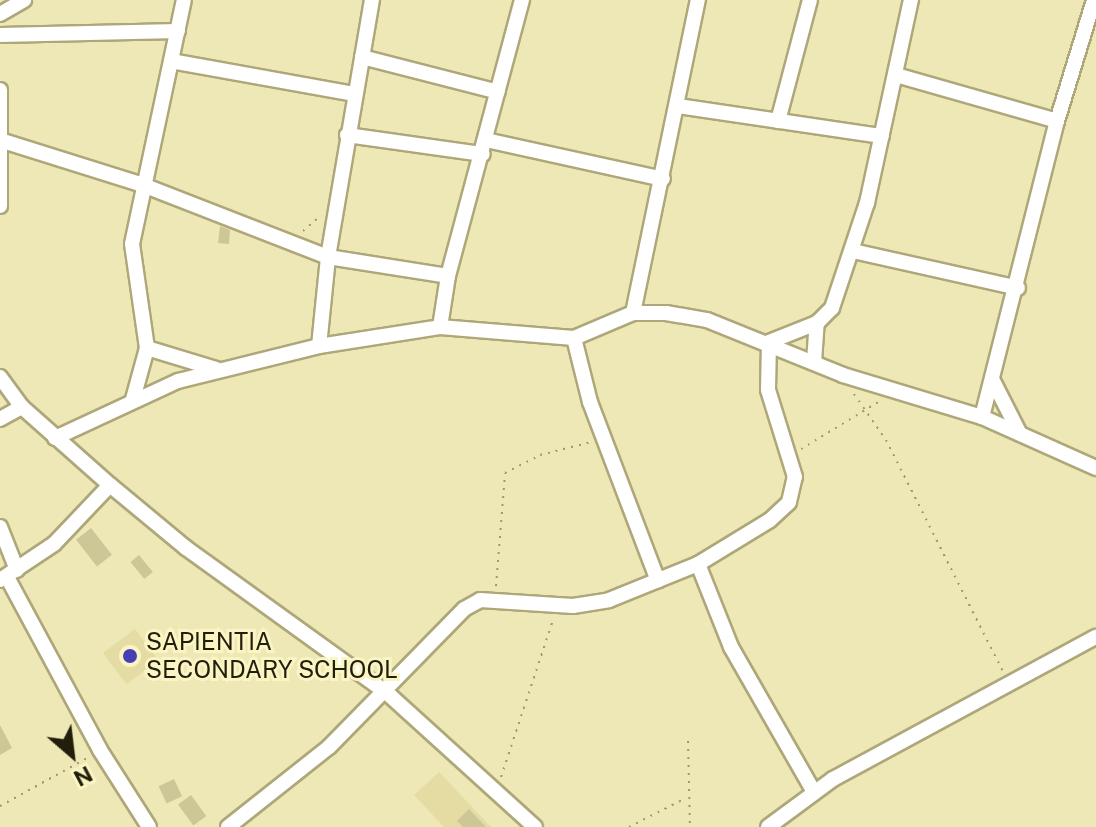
<!DOCTYPE html>
<style>
body{margin:0}
#map{position:relative;width:1096px;height:827px;overflow:hidden;background:#eee7b6;font-family:"Public Sans",sans-serif}
div>[style]{position:absolute}
[style*='--x']{left:calc(var(--x)*1px);top:calc(var(--y)*1px);width:calc(var(--w)*1px);rotate:calc(var(--a)*1deg)}
.built>*{inset:0;background:#e5dca4;transform-origin:0 0}
.building>*{inset:0;background:#cdc697;transform-origin:0 0}
.path>*{height:2px;margin-top:-1px;transform-origin:0;background:repeating-linear-gradient(90deg,#9d9873 0 2px,transparent 0 8px)}
.roads{filter:drop-shadow(2px 0 #aea779) drop-shadow(-2px 0 #aea779) drop-shadow(0 2px #aea779) drop-shadow(0 -2px #aea779)}
.street>*{height:14px;margin:-7px;padding:0 7px;transform-origin:7px;border-radius:7px;background:#fff}
.dots>*{width:22px;height:22px;translate:-50% -50%;box-sizing:border-box;border:4px solid #fbf4c3;border-radius:50%}
span{translate:-50% -50%;white-space:nowrap;text-align:center;line-height:1.15;-webkit-text-stroke:6px #fbf4c3;paint-order:stroke}
.poi-label{font-size:24px;color:#211e0c}
.left{translate:0 -50%;text-align:left}
.north{position:absolute;left:32px;top:715px;width:80px;height:80px;-webkit-text-stroke:6px #fbf4c3;paint-order:stroke;rotate:152deg;font-size:22px;font-weight:700;line-height:32px;text-align:center;color:#211e0c}
.north::after{content:'';display:block;margin:auto;width:28px;height:36px;background:#211e0c;clip-path:polygon(50% 0,100% 100%,50% 72%,0 100%)}
</style>
<div id="map">
<div class="built">
<i style="left:135px;top:629px;width:39px;height:40px;rotate:53deg"></i>
<i style="clip-path:polygon(439px 772px,491px 827px,444px 827px,414px 795px)"></i>
</div>
<div class="building">
<i style="clip-path:polygon(220px 226px,230px 230px,229px 244px,218px 243px)"></i>
<i style="left:91px;top:528px;width:34px;height:19px;rotate:52deg"></i>
<i style="left:139px;top:555px;width:22px;height:11px;rotate:51deg"></i>
<i style="clip-path:polygon(0 725px,12px 748px,0 755px)"></i>
<i style="left:174px;top:779px;width:19px;height:17px;rotate:65deg"></i>
<i style="left:191px;top:795px;width:26px;height:16px;rotate:54deg"></i>
<i style="clip-path:polygon(469px 809px,486px 827px,463px 827px,457px 821px)"></i>
</div>
<div class="path">
<i style="--x:303;--y:231;--w:21;--a:-41"></i>
<i style="--x:854;--y:394;--w:56;--a:55.2"></i>
<i style="--x:886;--y:440;--w:258;--a:63.2"></i>
<i style="--x:801;--y:449;--w:92;--a:-31.3"></i>
<i style="--x:496;--y:586;--w:113;--a:-85.4"></i>
<i style="--x:505;--y:473;--w:39;--a:-27"></i>
<i style="--x:540;--y:455;--w:53;--a:-14.3"></i>
<i style="--x:688;--y:741;--w:86;--a:88.7"></i>
<i style="--x:501;--y:777;--w:165;--a:-71.7"></i>
<i style="--x:0;--y:806;--w:102;--a:-28.8"></i>
<i style="--x:629;--y:827;--w:62;--a:-27"></i>
</div>
<div class="roads">
<div class="street">
<i style="--x:0;--y:14;--w:28;--a:-30"></i>
<i style="--x:0;--y:35;--w:178;--a:-1.3"></i>
<i style="--x:362;--y:57;--w:140;--a:14.4"></i>
<i style="--x:171;--y:61;--w:187;--a:10.2"></i>
<i style="--x:896;--y:75;--w:167;--a:15.9"></i>
<i style="--x:0;--y:90;--w:116;--a:90"></i>
<i style="--x:678;--y:106;--w:206;--a:8.4"></i>
<i style="--x:778;--y:121;--w:125;--a:-75.2"></i>
<i style="--x:347;--y:135;--w:137;--a:8"></i>
<i style="--x:486;--y:140;--w:181;--a:12.4"></i>
<i style="--x:3;--y:141;--w:147;--a:17.4"></i>
<i style="--x:143;--y:185;--w:199;--a:21.3"></i>
<i style="--x:328;--y:257;--w:121;--a:9"></i>
<i style="--x:853;--y:251;--w:169;--a:12.6"></i>
<i style="--x:633;--y:313;--w:320;--a:-78.3"></i>
<i style="--x:440;--y:327;--w:52;--a:-81.1"></i>
<i style="--x:448;--y:276;--w:286;--a:-75"></i>
<i style="--x:574;--y:338;--w:66;--a:76"></i>
<i style="--x:590;--y:402;--w:191;--a:69.2"></i>
<i style="--x:319;--y:346;--w:89;--a:-84.2"></i>
<i style="--x:328;--y:257;--w:261;--a:-80.3"></i>
<i style="--x:147;--y:348;--w:72;--a:16.9"></i>
<i style="--x:814;--y:362;--w:39;--a:-86"></i>
<i style="--x:0;--y:377;--w:37;--a:54"></i>
<i style="--x:22;--y:407;--w:118;--a:41.6"></i>
<i style="--x:110;--y:485;--w:99;--a:39.7"></i>
<i style="--x:186;--y:548;--w:246;--a:35.8"></i>
<i style="--x:386;--y:692;--w:201;--a:42.2"></i>
<i style="--x:993;--y:381;--w:59;--a:63"></i>
<i style="--x:133;--y:399;--w:53;--a:-74.6"></i>
<i style="--x:147;--y:348;--w:105;--a:-98.2"></i>
<i style="--x:132;--y:244;--w:249;--a:-78"></i>
<i style="--x:982;--y:417;--w:305;--a:-75.8"></i>
<i style="--x:1057;--y:121;--w:127;--a:-73"></i>
<i style="--x:0;--y:419;--w:25;--a:-29"></i>
<i style="--x:55;--y:438;--w:136;--a:-24.9"></i>
<i style="--x:178;--y:381;--w:145;--a:-13.9"></i>
<i style="--x:319;--y:346;--w:122;--a:-8.9"></i>
<i style="--x:440;--y:327;--w:134;--a:4.7"></i>
<i style="--x:574;--y:338;--w:64;--a:-23"></i>
<i style="--x:633;--y:313;--w:33;--a:0"></i>
<i style="--x:666;--y:313;--w:42;--a:9.7"></i>
<i style="--x:707;--y:320;--w:147;--a:22"></i>
<i style="--x:843;--y:375;--w:145;--a:16.8"></i>
<i style="--x:982;--y:417;--w:125;--a:24.1"></i>
<i style="--x:0;--y:527;--w:46;--a:68.4"></i>
<i style="--x:698;--y:564;--w:89;--a:68.3"></i>
<i style="--x:731;--y:647;--w:167;--a:60.2"></i>
<i style="--x:7;--y:577;--w:196;--a:61.7"></i>
<i style="--x:100;--y:750;--w:91;--a:57.5"></i>
<i style="--x:0;--y:580;--w:65;--a:-33.7"></i>
<i style="--x:54;--y:544;--w:81;--a:-46.5"></i>
<i style="--x:228;--y:827;--w:129;--a:-38.4"></i>
<i style="--x:329;--y:747;--w:193;--a:-45.6"></i>
<i style="--x:464;--y:609;--w:18;--a:-29"></i>
<i style="--x:480;--y:600;--w:93;--a:3.7"></i>
<i style="--x:573;--y:606;--w:36;--a:-9"></i>
<i style="--x:609;--y:600;--w:96;--a:-22"></i>
<i style="--x:698;--y:564;--w:84;--a:-31.4"></i>
<i style="--x:770;--y:520;--w:26;--a:-43"></i>
<i style="--x:789;--y:502;--w:26;--a:-77"></i>
<i style="--x:795;--y:477;--w:91;--a:-107.2"></i>
<i style="--x:768;--y:390;--w:48;--a:-88.8"></i>
<i style="--x:769;--y:342;--w:52;--a:-21.6"></i>
<i style="--x:817;--y:323;--w:21;--a:-45"></i>
<i style="--x:832;--y:308;--w:111;--a:-71.6"></i>
<i style="--x:867;--y:203;--w:208;--a:-77.8"></i>
<i style="--x:768;--y:827;--w:81;--a:-36.4"></i>
<i style="--x:833;--y:779;--w:299;--a:-28.4"></i>
</div>
</div>
<div class="dots">
<i style="left:130px;top:656px;background:#493fb5"></i>
</div>
<div class="poi-label">
<span class="left" style="left:146px;top:656px">SAPIENTIA<br>SECONDARY SCHOOL</span>
</div>
<div class="north">N</div>
</div>
